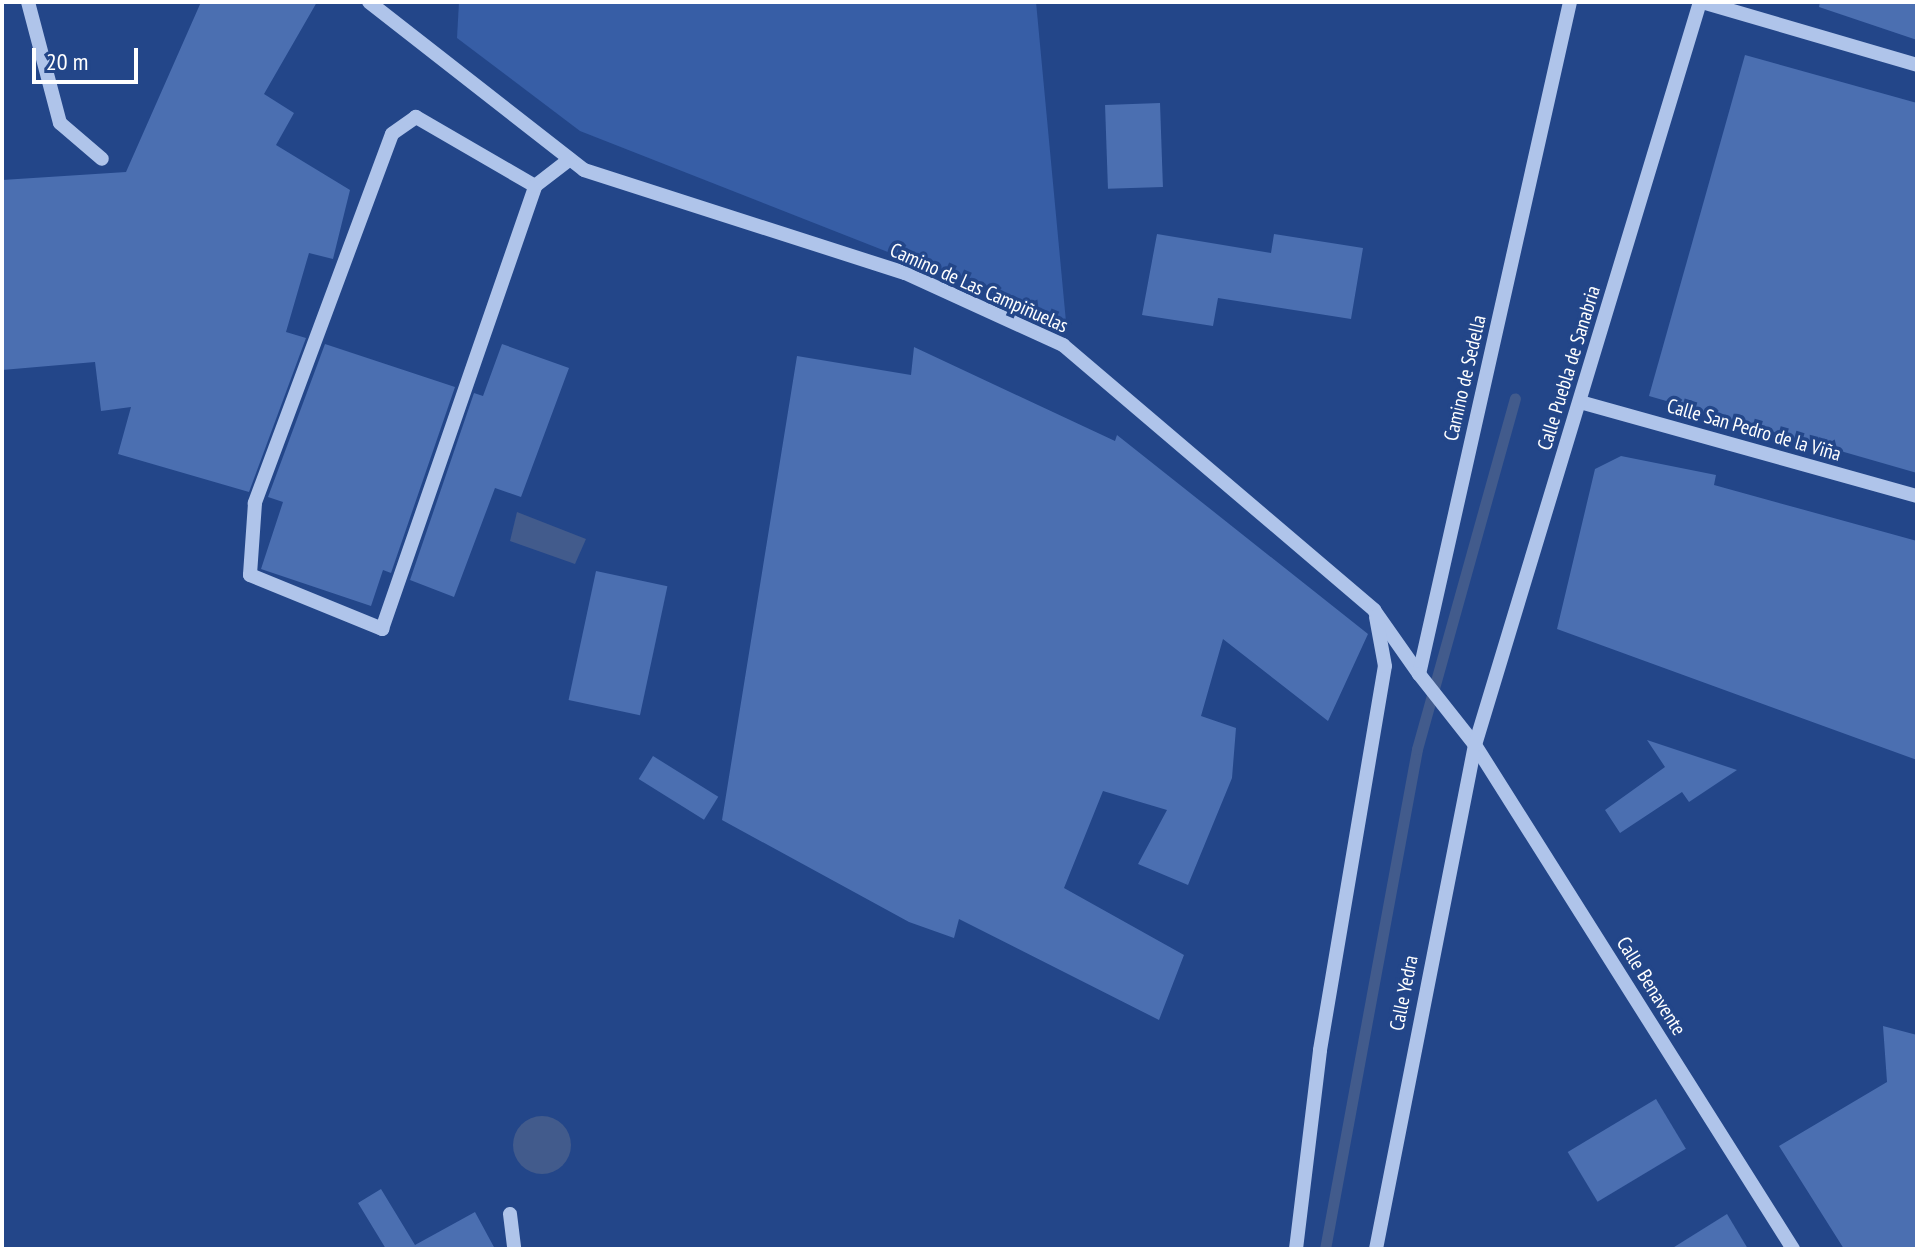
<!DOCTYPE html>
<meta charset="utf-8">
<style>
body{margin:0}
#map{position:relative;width:1919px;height:1251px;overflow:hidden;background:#234689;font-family:"PT Sans Narrow",sans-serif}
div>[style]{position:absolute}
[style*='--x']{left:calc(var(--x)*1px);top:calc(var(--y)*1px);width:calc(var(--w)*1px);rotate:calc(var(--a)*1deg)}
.green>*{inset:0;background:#375ea6}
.water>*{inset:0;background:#425b8c}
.round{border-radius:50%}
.stream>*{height:11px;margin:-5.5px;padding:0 5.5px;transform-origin:5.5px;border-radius:5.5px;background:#425b8c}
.building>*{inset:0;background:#4b6fb1;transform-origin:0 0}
.minor>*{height:14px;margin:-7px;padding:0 7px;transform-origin:7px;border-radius:7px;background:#afc4ea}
span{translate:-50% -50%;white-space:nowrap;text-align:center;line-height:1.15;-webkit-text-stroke:7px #234689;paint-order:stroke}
.street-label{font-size:20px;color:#fff}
.frame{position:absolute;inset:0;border:4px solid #fff;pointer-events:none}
.scale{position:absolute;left:32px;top:48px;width:106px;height:36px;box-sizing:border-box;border:4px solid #fff;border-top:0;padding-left:10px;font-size:24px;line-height:28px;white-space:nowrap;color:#fff;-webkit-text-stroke:6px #234689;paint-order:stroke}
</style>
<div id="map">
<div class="green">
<i style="clip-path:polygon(459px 2px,1036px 2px,1066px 322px,580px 131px,457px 38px)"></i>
</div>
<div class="water">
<i style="clip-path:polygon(517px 512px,586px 539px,575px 564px,510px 541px)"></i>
<i class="round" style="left:513px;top:1116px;width:58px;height:58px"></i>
</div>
<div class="stream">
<i style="--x:1325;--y:1249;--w:508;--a:-79.57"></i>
<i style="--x:1417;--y:749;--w:364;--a:-74.4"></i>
</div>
<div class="building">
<i style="clip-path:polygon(201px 2px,317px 2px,264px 94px,294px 113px,276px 145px,350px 190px,333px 259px,309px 253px,286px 332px,306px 338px,249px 492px,118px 454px,131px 407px,101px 411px,95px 362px,2px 370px,2px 180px,126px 172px)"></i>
<i style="clip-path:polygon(1820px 2px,1917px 2px,1917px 40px,1819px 7px)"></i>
<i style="clip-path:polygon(1745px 55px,1917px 103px,1917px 473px,1649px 396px)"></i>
<i style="left:1160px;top:103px;width:84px;height:55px;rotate:88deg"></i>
<i style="clip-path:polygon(1157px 234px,1271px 253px,1274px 234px,1363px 248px,1351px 319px,1218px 298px,1213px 326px,1142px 315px)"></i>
<i style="clip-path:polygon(325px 344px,455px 387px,391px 573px,383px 570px,371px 606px,261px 569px,283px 502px,268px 497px)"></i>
<i style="clip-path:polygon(502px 344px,569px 368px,521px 497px,495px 488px,454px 597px,410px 580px,474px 393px,483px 396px)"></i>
<i style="clip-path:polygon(914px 347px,1115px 441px,1117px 435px,1368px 634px,1328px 721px,1223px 639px,1201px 716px,1236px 728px,1232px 778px,1188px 885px,1138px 864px,1167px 810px,1103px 791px,1064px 888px,1184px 955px,1159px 1020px,959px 919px,954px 938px,909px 922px,722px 820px,797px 356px,911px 375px)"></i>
<i style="clip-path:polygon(1621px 456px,1716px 475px,1714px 485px,1917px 541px,1917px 760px,1557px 629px,1595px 469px)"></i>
<i style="left:596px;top:571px;width:73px;height:132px;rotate:12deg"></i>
<i style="clip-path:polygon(1647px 740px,1737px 770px,1689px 802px,1682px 792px,1620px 833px,1605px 810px,1665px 767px)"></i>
<i style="left:653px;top:756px;width:77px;height:27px;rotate:32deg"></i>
<i style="clip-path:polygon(1883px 1026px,1917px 1035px,1917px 1249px,1844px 1249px,1779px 1146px,1887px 1082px)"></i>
<i style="left:1656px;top:1099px;width:58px;height:103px;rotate:59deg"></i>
<i style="clip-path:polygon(381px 1189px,415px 1245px,475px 1212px,495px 1249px,386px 1249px,358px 1203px)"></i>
<i style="clip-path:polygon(1727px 1214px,1748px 1249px,1671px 1249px)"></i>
</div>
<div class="minor">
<i style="--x:28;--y:2;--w:125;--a:75.2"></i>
<i style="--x:60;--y:123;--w:55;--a:40.6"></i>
<i style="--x:369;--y:2;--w:273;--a:38"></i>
<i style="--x:584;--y:170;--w:337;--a:17.8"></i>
<i style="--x:905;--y:273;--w:174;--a:24.5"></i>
<i style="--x:1063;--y:345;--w:409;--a:40.4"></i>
<i style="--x:1374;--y:610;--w:78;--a:54.9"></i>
<i style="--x:1570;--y:2;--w:689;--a:102.66"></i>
<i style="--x:1419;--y:674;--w:90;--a:51.7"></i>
<i style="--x:1475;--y:745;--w:596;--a:57.75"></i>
<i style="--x:1702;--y:2;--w:224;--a:16.3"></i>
<i style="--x:535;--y:186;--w:138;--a:-149.9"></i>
<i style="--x:416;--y:117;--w:29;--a:145"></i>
<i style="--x:392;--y:134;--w:394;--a:110.4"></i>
<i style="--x:255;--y:503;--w:72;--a:94"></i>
<i style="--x:250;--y:575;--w:143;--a:22.2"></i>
<i style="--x:382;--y:629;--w:469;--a:-70.9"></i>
<i style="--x:535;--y:186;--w:44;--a:-37.6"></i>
<i style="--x:1580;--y:402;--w:350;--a:15.6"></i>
<i style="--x:510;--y:1214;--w:35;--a:83"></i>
<i style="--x:1296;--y:1249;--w:200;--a:-83.1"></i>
<i style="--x:1320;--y:1050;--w:389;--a:-80.4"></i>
<i style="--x:1385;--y:666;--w:50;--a:-100.4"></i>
<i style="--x:1376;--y:1249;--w:514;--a:-78.89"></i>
<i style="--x:1475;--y:745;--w:776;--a:-73.15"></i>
</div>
<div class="street-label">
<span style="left:979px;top:288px;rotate:24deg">Camino de Las Campiñuelas</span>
<span style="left:1569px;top:368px;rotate:-73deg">Calle Puebla de Sanabria</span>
<span style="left:1465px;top:378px;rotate:-77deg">Camino de Sedella</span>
<span style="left:1754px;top:430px;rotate:16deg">Calle San Pedro de la Viña</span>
<span style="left:1651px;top:986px;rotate:58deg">Calle Benavente</span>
<span style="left:1404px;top:993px;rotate:-79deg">Calle Yedra</span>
</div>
<div class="frame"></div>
<div class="scale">20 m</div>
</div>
